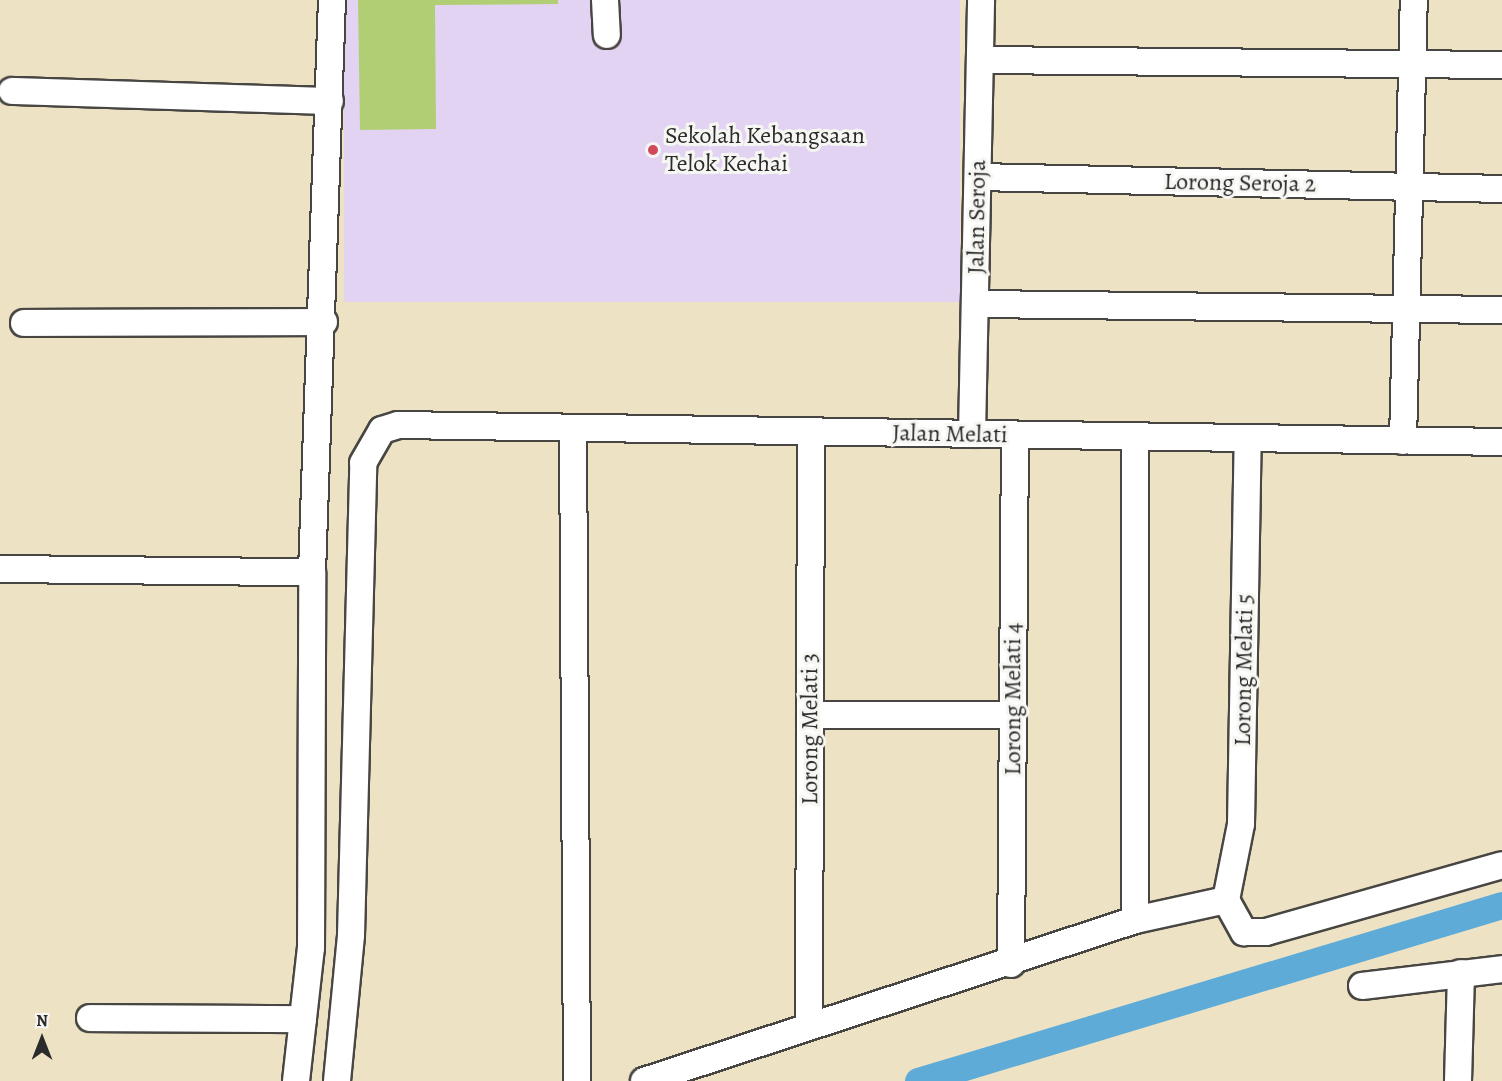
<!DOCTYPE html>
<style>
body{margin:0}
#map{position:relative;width:1502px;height:1081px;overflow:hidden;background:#eee2c5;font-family:Alegreya,serif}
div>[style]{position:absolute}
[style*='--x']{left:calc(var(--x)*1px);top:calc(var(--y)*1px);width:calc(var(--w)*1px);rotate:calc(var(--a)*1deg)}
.built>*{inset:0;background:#e3d3f2;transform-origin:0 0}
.green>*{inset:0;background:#b1ce75}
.canal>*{height:27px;margin:-13.5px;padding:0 13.5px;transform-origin:13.5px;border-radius:13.5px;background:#5eabd7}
.roads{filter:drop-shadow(2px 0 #484642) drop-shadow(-2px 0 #484642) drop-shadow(0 2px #484642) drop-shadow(0 -2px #484642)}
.minor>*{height:26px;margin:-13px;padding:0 13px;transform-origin:13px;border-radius:13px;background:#fff}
.dots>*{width:16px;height:16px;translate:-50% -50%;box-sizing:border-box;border:3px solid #f6f6f2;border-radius:50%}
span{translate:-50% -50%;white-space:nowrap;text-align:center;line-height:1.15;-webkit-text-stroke:6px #f6f6f2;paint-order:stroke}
.poi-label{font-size:24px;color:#2b2b2b}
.left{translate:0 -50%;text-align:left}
.street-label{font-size:24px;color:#2b2b2b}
.north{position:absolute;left:12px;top:1009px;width:60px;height:60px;-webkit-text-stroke:4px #f6f6f2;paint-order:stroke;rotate:0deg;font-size:16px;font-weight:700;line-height:24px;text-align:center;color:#2b2b2b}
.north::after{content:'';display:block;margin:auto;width:21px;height:27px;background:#2b2b2b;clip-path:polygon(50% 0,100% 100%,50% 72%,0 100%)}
</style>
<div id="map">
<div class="built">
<i style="left:344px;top:0;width:616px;height:302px"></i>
</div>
<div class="green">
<i style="clip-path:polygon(358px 0,558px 0,558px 4px,435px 5px,436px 129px,360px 130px)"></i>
</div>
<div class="canal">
<i style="--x:918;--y:1081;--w:610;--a:-16.77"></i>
</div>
<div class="roads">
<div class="minor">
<i style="--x:605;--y:0;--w:35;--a:87"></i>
<i style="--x:980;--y:60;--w:522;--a:0.55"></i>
<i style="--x:12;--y:91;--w:318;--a:1.8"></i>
<i style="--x:978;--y:177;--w:524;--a:1.31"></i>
<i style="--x:975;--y:304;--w:527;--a:0.65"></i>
<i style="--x:24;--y:323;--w:300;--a:-0.2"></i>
<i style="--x:573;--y:428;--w:653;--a:89.65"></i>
<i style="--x:972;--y:434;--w:434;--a:-88.8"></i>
<i style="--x:1403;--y:441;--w:441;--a:-88.6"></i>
<i style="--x:0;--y:569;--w:312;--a:0.6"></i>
<i style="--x:810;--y:715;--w:203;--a:0"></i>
<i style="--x:1226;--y:900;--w:77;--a:-78.8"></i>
<i style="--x:1241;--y:824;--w:386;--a:-89"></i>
<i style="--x:1226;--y:900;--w:37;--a:61"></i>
<i style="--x:1244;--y:932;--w:22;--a:0"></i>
<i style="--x:1266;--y:932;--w:245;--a:-15.8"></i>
<i style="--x:1135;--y:920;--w:483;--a:-90"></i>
<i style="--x:1011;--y:964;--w:529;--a:-89.57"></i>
<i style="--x:1362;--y:986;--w:141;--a:-6.9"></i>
<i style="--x:90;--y:1018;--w:213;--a:0.3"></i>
<i style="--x:809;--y:1026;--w:594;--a:-89.81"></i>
<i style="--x:296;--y:1081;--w:134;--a:-83.6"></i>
<i style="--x:311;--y:948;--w:376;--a:-89.8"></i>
<i style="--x:312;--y:572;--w:572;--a:-88"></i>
<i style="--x:337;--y:1081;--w:147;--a:-84.5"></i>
<i style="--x:351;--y:935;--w:472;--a:-88.5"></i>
<i style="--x:363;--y:463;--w:38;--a:-60"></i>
<i style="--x:382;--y:430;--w:17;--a:-17"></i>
<i style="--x:398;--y:425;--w:1104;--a:0.88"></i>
<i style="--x:644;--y:1081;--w:517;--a:-18.15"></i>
<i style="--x:1135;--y:920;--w:93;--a:-12.4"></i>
<i style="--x:1458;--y:1081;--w:108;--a:-88.4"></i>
</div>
</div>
<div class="dots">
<i style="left:653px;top:150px;background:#d1495b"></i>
</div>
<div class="poi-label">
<span class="left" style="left:665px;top:150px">Sekolah Kebangsaan<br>Telok Kechai</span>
</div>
<div class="street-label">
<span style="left:1240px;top:183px;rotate:1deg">Lorong Seroja 2</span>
<span style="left:977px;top:217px;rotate:-89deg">Jalan Seroja</span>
<span style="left:950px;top:434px;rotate:1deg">Jalan Melati</span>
<span style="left:1244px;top:670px;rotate:-89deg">Lorong Melati 5</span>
<span style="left:1013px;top:699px;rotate:-90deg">Lorong Melati 4</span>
<span style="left:810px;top:729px;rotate:-90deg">Lorong Melati 3</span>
</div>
<div class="north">N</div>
</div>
